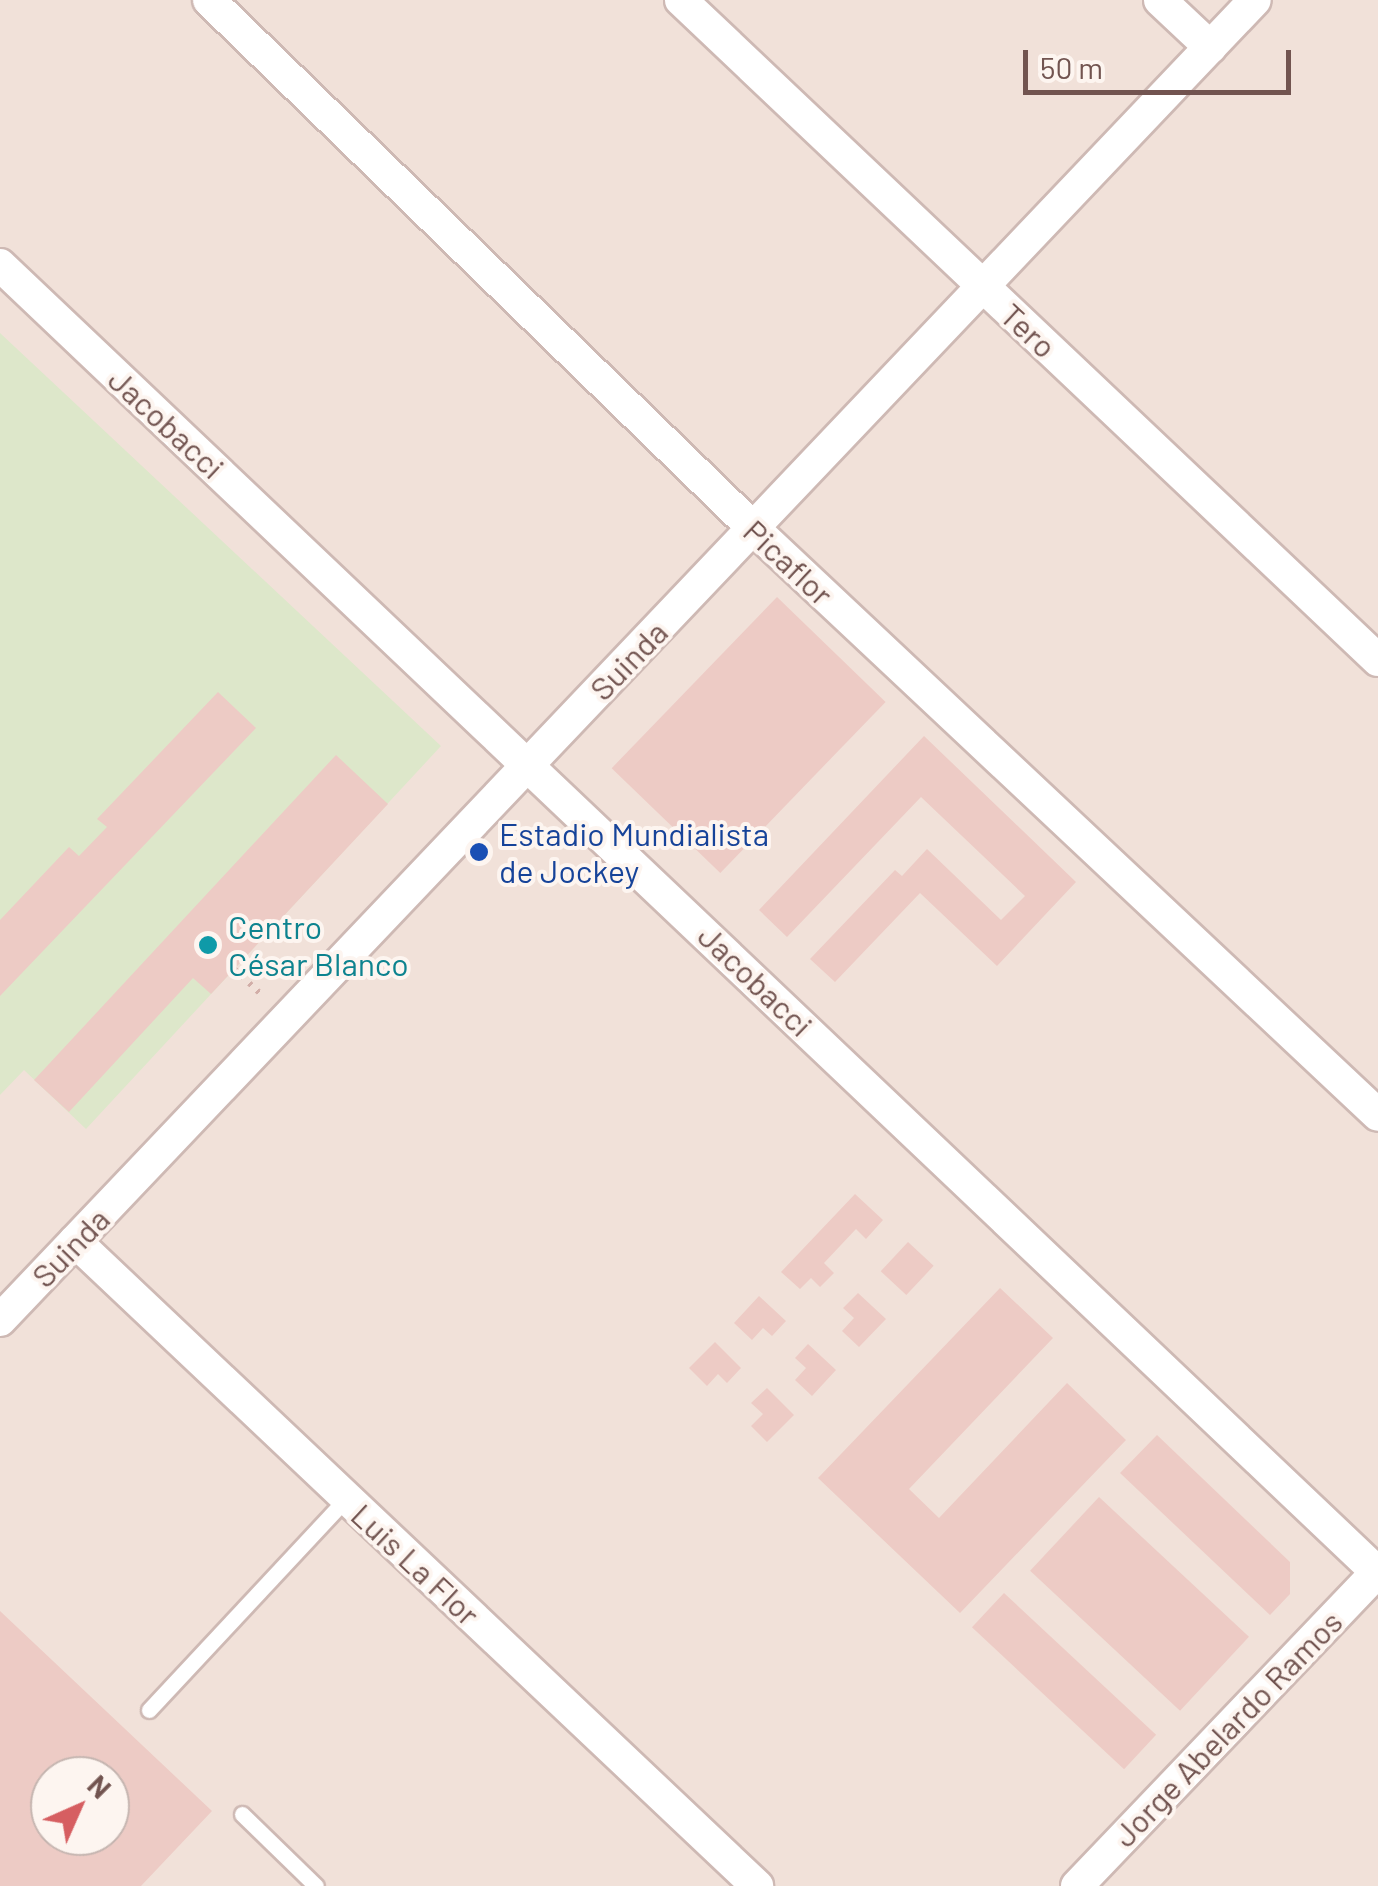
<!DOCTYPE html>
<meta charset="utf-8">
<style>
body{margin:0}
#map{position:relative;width:1378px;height:1886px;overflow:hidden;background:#faf0ea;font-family:Barlow,sans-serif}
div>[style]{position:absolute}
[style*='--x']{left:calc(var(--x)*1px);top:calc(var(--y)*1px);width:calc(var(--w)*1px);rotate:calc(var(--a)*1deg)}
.residential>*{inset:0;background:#f1e1d9}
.green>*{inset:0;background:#dde7ca}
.building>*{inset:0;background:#edcbc5;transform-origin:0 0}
.path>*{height:6px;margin-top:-3px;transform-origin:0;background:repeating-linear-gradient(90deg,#d2aea8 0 2.5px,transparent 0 10.5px)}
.roads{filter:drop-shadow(2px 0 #ceb9b4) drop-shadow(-2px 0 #ceb9b4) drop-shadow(0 2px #ceb9b4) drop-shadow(0 -2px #ceb9b4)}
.service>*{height:15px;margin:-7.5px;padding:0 7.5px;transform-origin:7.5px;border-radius:7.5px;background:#fff}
.minor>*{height:32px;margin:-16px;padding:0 16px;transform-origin:16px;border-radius:16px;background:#fff}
.dots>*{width:28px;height:28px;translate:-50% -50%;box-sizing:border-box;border:5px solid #fdf5f0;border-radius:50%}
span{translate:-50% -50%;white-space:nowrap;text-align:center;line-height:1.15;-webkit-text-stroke:8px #fdf5f0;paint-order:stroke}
.street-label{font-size:32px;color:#725450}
.transit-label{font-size:32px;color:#164399}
.left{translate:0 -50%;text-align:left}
.culture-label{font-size:32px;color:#0d838f}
.north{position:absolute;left:30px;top:1756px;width:100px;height:100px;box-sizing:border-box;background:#fdf5f0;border:2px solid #c5b5b0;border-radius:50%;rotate:45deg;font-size:28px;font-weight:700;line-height:40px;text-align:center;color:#725450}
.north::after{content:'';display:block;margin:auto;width:35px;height:45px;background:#d65e61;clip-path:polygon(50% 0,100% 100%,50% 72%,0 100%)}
.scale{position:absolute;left:1023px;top:50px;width:268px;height:45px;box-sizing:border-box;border:5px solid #725450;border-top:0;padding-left:12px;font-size:30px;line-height:35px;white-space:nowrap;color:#725450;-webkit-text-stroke:8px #fdf5f0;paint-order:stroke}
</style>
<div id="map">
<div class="residential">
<i style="clip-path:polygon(evenodd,0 0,1378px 0,1378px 1886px,0 1886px,0 0,50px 1776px,110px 1776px,110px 1836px,50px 1836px,50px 1776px)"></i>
</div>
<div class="green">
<i style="clip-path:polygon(0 333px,441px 746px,86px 1129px,24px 1070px,0 1095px)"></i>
</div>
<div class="building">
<i style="left:777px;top:597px;width:151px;height:238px;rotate:44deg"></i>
<i style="clip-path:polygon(218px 692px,256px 728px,0 996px,0 920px,69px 847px,79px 856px,107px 827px,97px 819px)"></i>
<i style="clip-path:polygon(924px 736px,1076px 882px,997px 966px,920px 893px,835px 982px,810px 959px,895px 870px,902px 876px,927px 849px,1001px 920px,1025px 896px,921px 797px,787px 937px,759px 910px)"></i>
<i style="clip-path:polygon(336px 755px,388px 804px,211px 994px,193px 978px,69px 1112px,34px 1080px)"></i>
<i style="clip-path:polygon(855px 1194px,883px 1220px,866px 1239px,856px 1229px,824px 1263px,834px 1273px,820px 1287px,811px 1278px,800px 1289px,781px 1272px)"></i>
<i style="left:908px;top:1242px;width:35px;height:40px;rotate:43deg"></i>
<i style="clip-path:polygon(1000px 1288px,1053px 1338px,909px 1489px,939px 1518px,1067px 1383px,1126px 1440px,960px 1613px,818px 1478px)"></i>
<i style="clip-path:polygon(858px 1293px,886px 1319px,859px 1347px,842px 1331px,854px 1318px,843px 1308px)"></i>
<i style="clip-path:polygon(759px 1296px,786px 1321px,772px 1336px,763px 1328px,752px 1340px,734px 1323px)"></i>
<i style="clip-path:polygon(715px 1342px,741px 1368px,727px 1383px,718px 1374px,707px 1386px,689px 1368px)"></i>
<i style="clip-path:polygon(808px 1344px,836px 1370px,812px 1396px,795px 1380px,806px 1368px,795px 1358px)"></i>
<i style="clip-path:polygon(767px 1388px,794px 1415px,767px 1442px,751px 1426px,763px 1414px,751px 1403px)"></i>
<i style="clip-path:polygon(1157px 1435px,1290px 1562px,1290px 1594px,1270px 1615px,1120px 1473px)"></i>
<i style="left:1099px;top:1497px;width:205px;height:101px;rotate:43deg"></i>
<i style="left:1004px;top:1593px;width:208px;height:47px;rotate:43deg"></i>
<i style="clip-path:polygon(evenodd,0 1611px,212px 1811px,141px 1886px,0 1886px,0 1611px,50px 1776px,110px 1776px,110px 1836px,50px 1836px,50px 1776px)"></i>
</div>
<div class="path">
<i style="--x:234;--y:969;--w:41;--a:43"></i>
</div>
<div class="roads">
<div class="service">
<i style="--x:149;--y:1710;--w:290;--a:-47"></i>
<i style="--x:242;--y:1814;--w:103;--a:44.2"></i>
</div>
<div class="minor">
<i style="--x:209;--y:0;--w:758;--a:44.14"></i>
<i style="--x:753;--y:528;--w:857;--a:43.2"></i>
<i style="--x:681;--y:0;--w:960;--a:43.44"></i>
<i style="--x:1160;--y:0;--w:69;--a:43.2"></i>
<i style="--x:0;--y:265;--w:1900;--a:43.51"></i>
<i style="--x:75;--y:1241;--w:939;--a:43.4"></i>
<i style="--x:0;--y:1320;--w:1821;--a:-46.45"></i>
<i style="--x:1077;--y:1886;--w:436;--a:-46.3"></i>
</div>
</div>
<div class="dots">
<i style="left:479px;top:852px;background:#1a4fb4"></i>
<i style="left:208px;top:945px;background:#0f9aa8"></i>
</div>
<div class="street-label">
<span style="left:1029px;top:330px;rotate:43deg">Tero</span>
<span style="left:167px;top:423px;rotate:43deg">Jacobacci</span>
<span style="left:789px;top:562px;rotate:43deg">Picaflor</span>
<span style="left:628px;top:660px;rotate:-46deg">Suinda</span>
<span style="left:756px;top:980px;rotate:44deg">Jacobacci</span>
<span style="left:70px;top:1247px;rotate:-46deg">Suinda</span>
<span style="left:416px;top:1564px;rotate:43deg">Luis La Flor</span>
<span style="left:1227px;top:1728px;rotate:-46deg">Jorge Abelardo Ramos</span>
</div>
<div class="transit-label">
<span class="left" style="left:499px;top:852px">Estadio Mundialista<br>de Jockey</span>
</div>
<div class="culture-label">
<span class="left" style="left:228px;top:945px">Centro<br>César Blanco</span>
</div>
<div class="north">N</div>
<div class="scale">50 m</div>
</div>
